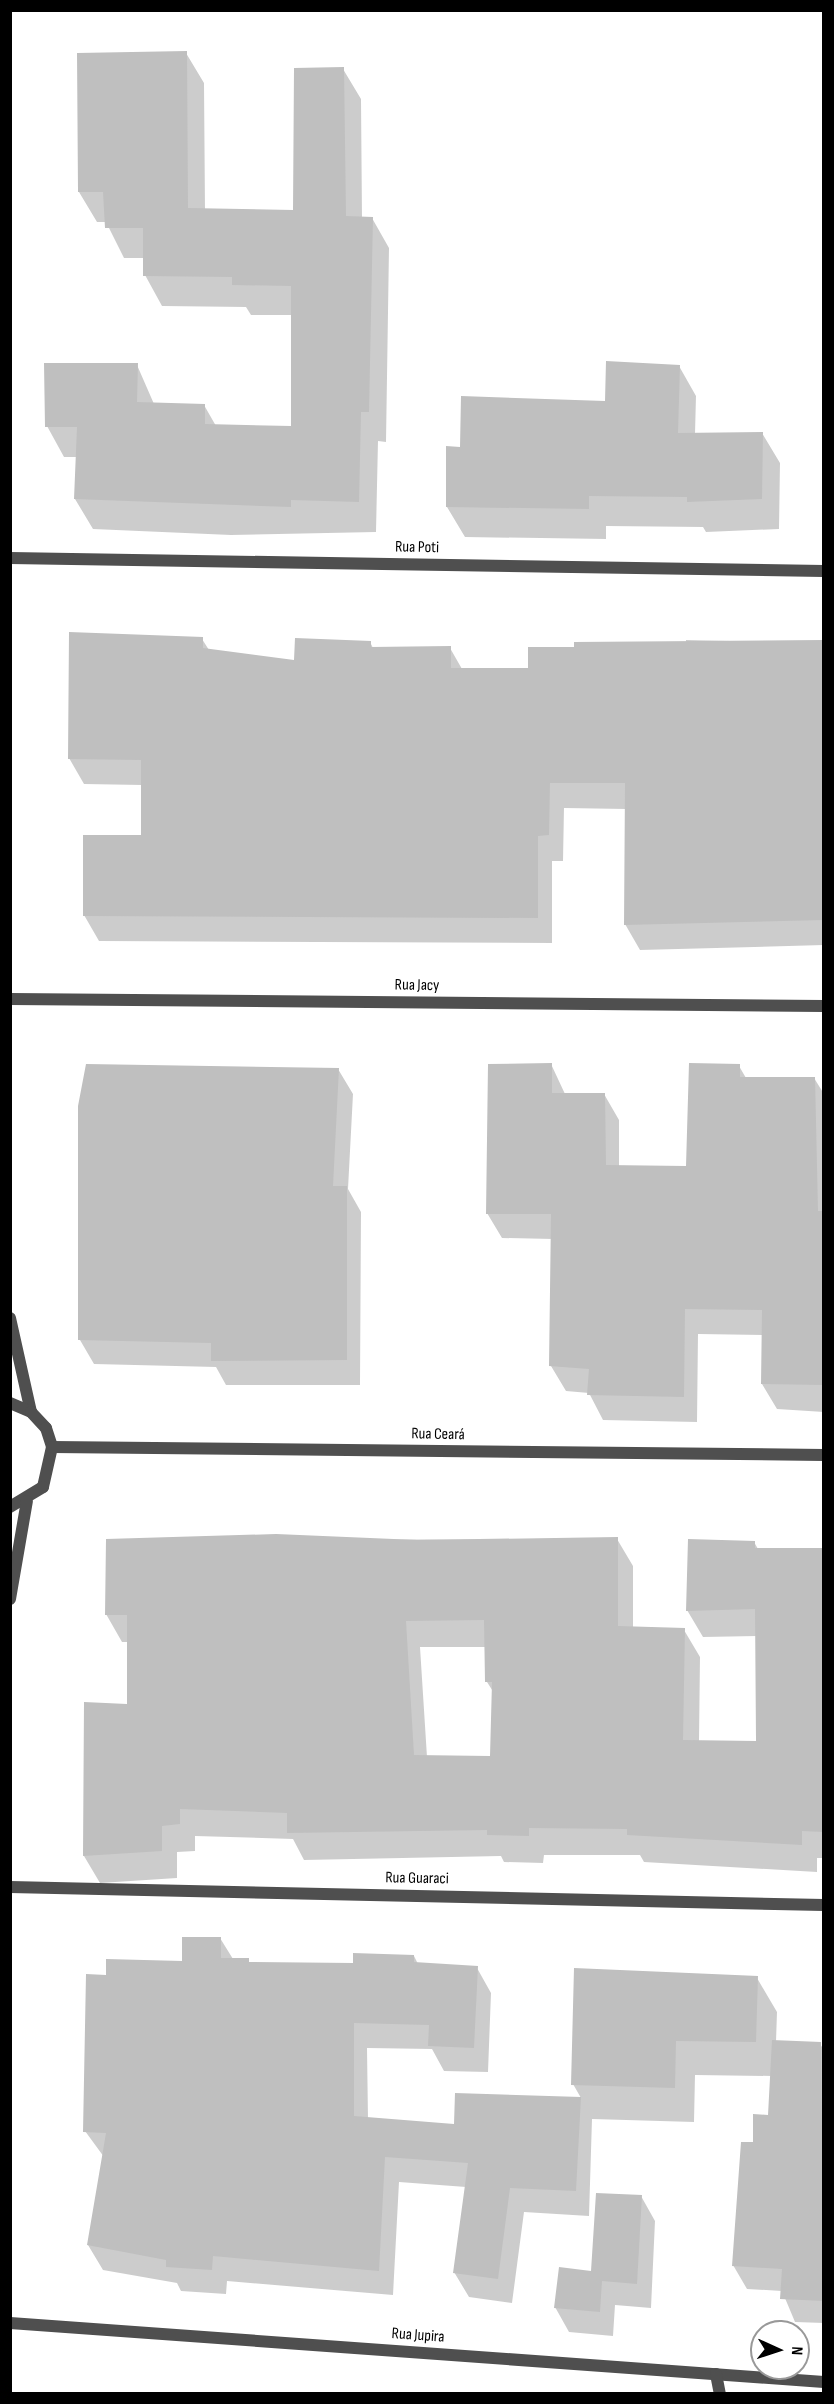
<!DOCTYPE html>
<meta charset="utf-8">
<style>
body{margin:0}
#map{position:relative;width:834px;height:2404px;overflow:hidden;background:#fff;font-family:"Sofia Sans Condensed",sans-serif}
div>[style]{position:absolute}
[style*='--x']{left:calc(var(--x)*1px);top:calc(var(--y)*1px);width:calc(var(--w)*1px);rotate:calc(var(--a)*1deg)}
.shadow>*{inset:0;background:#0003}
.building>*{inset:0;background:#bfbfbf}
.minor>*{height:12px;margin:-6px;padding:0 6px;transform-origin:6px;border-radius:6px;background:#4f4f4f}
span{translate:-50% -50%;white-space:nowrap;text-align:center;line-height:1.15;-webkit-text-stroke:4.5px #fff;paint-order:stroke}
.street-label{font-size:16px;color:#000}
.frame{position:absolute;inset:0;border:12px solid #000;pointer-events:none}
.north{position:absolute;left:750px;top:2320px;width:60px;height:60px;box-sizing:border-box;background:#fff;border:2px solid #999;border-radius:50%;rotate:93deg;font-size:16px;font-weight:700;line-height:24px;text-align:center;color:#000}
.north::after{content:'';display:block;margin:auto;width:21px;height:27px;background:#000;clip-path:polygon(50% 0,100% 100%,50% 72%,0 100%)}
</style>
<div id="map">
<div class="shadow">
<i style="clip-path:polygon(186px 53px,204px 83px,205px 210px,294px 211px,343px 69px,361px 99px,362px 218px,372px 218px,389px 248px,386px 442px,378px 441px,376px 532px,231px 535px,93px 529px,75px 499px,77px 457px,64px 457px,47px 426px,137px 365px,154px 404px,204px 405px,216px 426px,293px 428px,292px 315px,251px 315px,246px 307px,162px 306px,145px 275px,145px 258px,124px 258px,106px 222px,97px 222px,79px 192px)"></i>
<i style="clip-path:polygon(679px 366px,696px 396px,695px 434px,762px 433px,780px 463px,779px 529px,706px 532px,703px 527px,606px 526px,606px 539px,465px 537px,447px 507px,462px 448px,607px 403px)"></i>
<i style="clip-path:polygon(202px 639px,209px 650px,296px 662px,370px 642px,373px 648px,450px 648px,462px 669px,530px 669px,686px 646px,686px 640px,824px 643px,824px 945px,640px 950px,625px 924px,626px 809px,564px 808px,563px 861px,552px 861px,552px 943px,99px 941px,84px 915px,143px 837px,142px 785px,84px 784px,69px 758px)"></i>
<i style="clip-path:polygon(551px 1064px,565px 1094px,604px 1094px,619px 1120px,619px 1167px,688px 1168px,739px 1066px,746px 1078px,814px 1078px,824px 1094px,824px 1412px,777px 1409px,762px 1384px,763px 1335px,698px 1334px,697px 1422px,603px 1420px,589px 1393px,566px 1391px,551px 1366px,553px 1239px,502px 1238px,487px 1213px)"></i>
<i style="clip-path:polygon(338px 1069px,353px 1094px,348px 1189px,361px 1212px,360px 1385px,226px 1385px,216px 1367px,94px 1364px,80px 1340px)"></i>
<i style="clip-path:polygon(evenodd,617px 1539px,633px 1566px,633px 1628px,684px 1630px,700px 1657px,699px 1741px,757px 1742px,757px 1636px,703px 1637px,687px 1610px,754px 1542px,758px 1549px,824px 1549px,824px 1858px,817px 1858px,817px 1872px,644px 1862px,640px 1855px,544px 1855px,543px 1863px,504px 1862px,501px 1856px,304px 1860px,293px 1839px,195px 1836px,195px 1851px,177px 1852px,177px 1878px,100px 1883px,84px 1856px,86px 1704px,128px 1705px,129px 1642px,122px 1642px,106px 1614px,107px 1540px,617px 1539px,420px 1647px,486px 1647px,487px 1682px,494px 1693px,491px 1757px,427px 1757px,420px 1647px)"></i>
<i style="clip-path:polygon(220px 1938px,233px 1959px,251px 1964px,355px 1965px,414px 1956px,418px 1964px,477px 1968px,491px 1993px,488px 2072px,444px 2071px,432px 2049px,367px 2048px,368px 2119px,455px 2126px,581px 2098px,573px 2084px,757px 1978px,777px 2012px,776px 2042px,820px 2044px,824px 2050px,824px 2323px,795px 2322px,782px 2291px,747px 2289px,733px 2265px,754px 2144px,770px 2116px,772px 2076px,695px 2075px,694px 2122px,592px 2119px,589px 2216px,524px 2212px,512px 2303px,469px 2297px,454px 2272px,466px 2187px,399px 2182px,393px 2295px,227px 2281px,226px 2294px,181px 2291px,177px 2283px,103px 2270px,88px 2245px,104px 2157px,85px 2131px,108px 1976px,183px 1962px)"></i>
<i style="clip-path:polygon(641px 2196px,655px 2221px,651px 2308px,615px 2305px,613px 2336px,569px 2332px,555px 2307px,593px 2273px)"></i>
</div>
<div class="building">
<i style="clip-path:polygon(187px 51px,188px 208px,293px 210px,294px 68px,344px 67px,346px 216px,373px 217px,369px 412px,361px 412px,359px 502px,291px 500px,291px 507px,74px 499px,77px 427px,45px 427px,44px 363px,138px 363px,137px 402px,205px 404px,205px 424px,291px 426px,291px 286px,232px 285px,232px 277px,143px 276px,143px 228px,105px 228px,103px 192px,78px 192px,77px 53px)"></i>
<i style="clip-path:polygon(606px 361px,680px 365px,678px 433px,763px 432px,762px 499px,687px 502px,687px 497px,589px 496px,589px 509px,446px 507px,446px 446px,460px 447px,461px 396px,605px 401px)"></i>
<i style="clip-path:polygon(69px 632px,203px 637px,203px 648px,294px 660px,295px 638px,371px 641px,371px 647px,451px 646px,451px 668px,528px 668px,528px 647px,574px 647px,574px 642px,824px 640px,824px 920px,624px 925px,625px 783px,550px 783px,549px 835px,538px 836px,538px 918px,83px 916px,83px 835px,141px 835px,141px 760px,68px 759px)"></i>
<i style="clip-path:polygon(552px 1063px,552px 1093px,605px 1093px,606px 1165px,686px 1166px,689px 1063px,740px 1064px,740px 1077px,815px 1077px,818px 1211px,824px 1211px,824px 1385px,761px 1384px,762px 1310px,685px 1309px,684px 1397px,587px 1395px,589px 1369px,549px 1366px,551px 1214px,486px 1214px,488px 1064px)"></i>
<i style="clip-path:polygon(86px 1064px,339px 1068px,333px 1186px,347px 1186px,347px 1360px,211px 1361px,211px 1343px,78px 1340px,78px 1106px)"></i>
<i style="clip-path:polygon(evenodd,276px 1534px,417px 1540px,618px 1537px,618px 1626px,685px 1628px,683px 1740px,756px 1741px,755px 1609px,686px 1611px,688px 1539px,755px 1541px,755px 1548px,824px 1548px,824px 1832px,802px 1831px,802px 1845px,627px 1835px,627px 1829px,529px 1828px,529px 1836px,487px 1835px,487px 1830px,287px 1833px,287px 1813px,180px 1809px,180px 1824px,162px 1826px,162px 1851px,83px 1856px,84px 1702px,127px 1704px,127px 1615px,105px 1615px,106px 1539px,276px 1534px,484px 1620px,485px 1682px,492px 1682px,490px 1756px,414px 1755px,406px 1621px,484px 1620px)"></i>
<i style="clip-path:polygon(182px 1937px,221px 1937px,221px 1958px,249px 1958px,249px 1962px,353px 1963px,353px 1953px,414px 1955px,414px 1962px,478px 1966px,474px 2048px,428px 2046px,429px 2025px,354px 2023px,354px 2116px,454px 2124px,455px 2093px,581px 2097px,576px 2191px,510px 2188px,498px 2279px,453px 2273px,468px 2163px,385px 2157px,379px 2271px,213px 2256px,212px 2270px,166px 2267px,166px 2260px,87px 2245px,106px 2133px,83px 2132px,86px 1974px,106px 1975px,106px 1959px,182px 1961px)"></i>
<i style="clip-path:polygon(574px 1968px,758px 1976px,756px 2042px,676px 2041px,675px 2088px,571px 2085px)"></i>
<i style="clip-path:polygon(772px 2040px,821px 2042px,824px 2301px,780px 2299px,782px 2269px,732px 2266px,741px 2142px,753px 2142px,753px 2114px,768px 2115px)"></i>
<i style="clip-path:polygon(596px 2193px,642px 2195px,637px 2284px,602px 2281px,600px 2312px,554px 2308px,559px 2267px,591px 2271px)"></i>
</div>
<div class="minor">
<i style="--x:10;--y:558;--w:814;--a:0.91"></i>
<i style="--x:10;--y:999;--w:814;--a:0.49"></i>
<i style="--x:10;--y:1318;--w:96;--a:77.4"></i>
<i style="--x:10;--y:1403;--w:23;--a:23"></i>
<i style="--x:31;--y:1412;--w:22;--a:47"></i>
<i style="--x:46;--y:1428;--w:20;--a:72"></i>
<i style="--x:52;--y:1447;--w:41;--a:102.7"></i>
<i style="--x:43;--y:1487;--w:39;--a:149"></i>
<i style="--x:52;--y:1447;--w:772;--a:0.59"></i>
<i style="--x:10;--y:1599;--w:99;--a:-80.2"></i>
<i style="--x:10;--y:1887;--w:814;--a:1.27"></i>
<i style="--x:10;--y:2323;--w:816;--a:4.15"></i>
<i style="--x:716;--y:2374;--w:20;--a:79"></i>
</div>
<div class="street-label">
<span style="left:417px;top:548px;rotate:1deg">Rua Poti</span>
<span style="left:417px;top:986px;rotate:1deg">Rua Jacy</span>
<span style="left:438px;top:1435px;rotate:1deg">Rua Ceará</span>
<span style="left:417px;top:1879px;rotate:1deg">Rua Guaraci</span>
<span style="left:418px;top:2336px;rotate:4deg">Rua Jupira</span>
</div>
<div class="frame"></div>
<div class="north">N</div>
</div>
